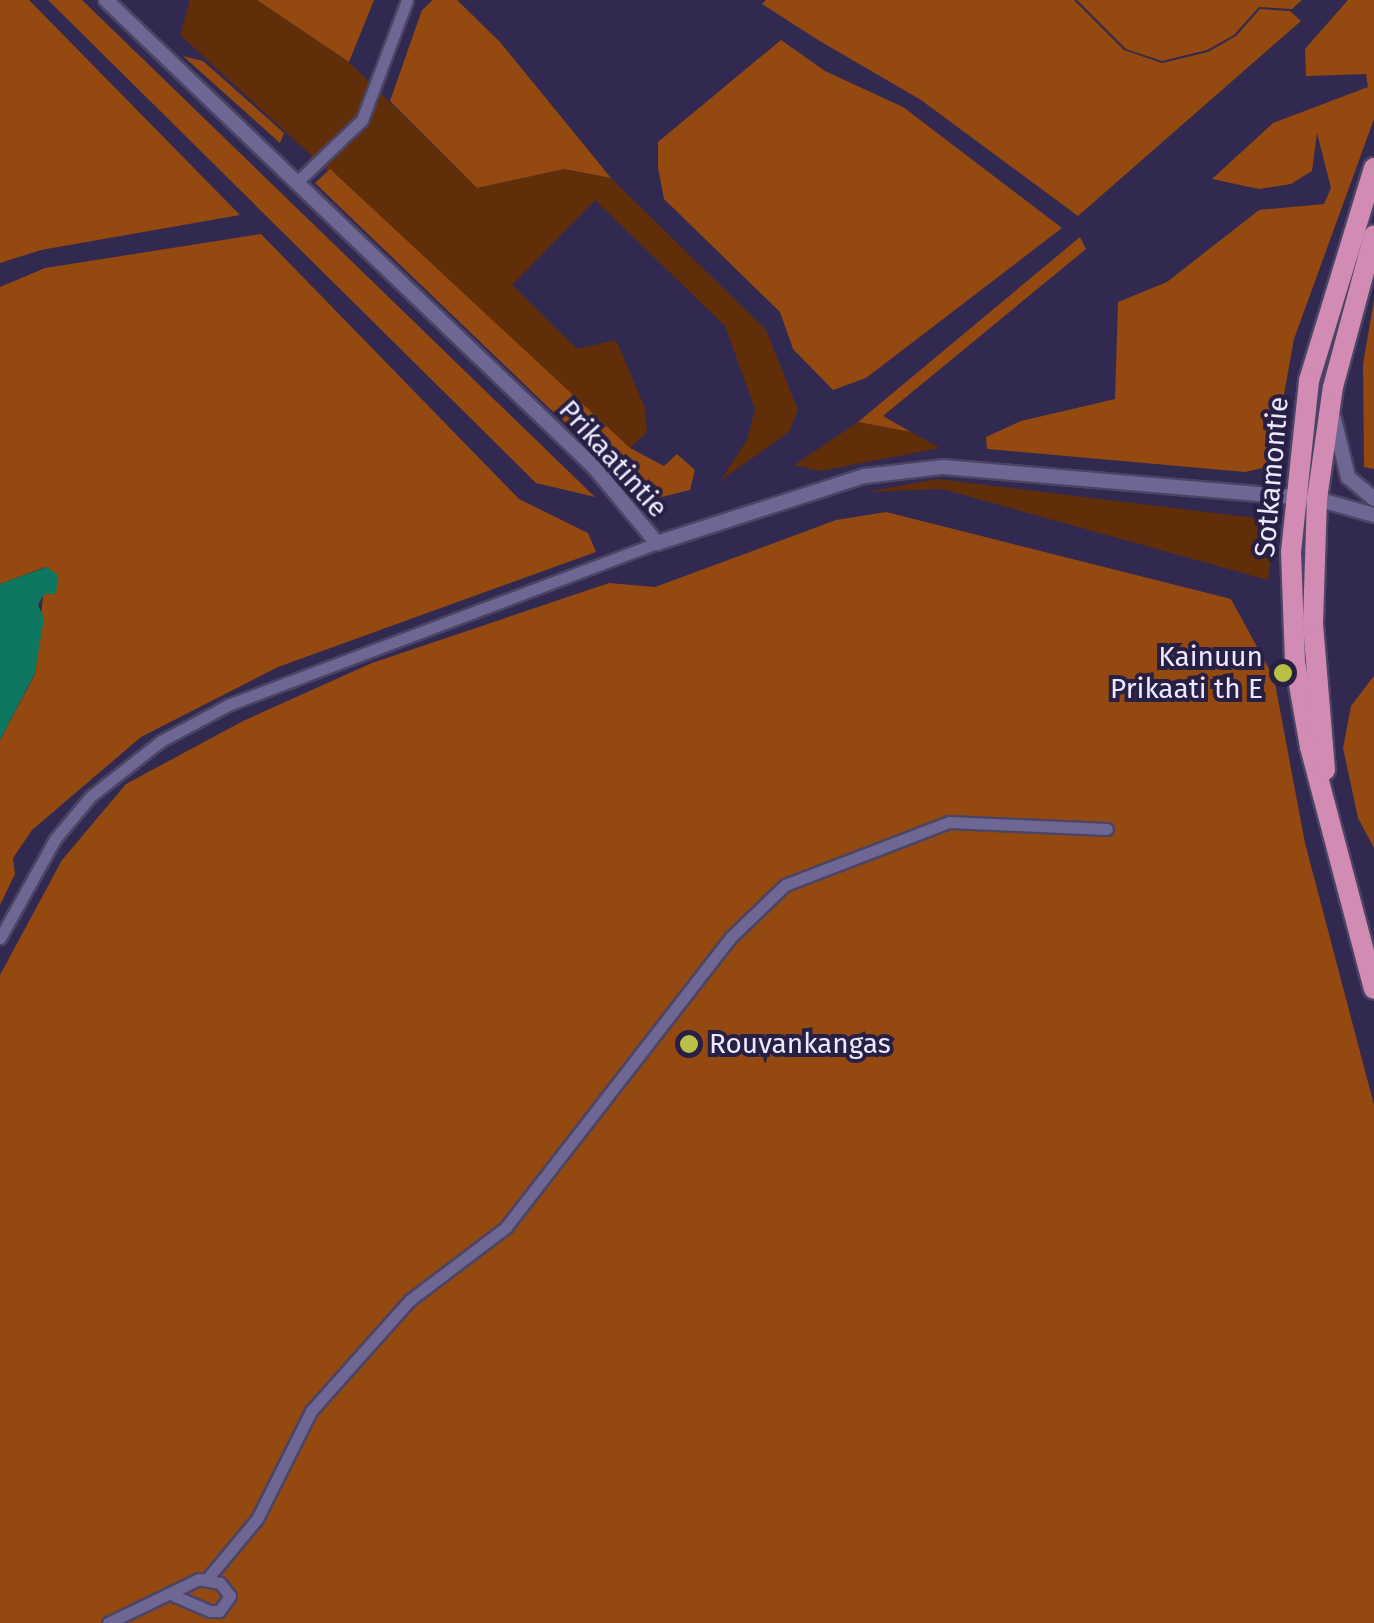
<!DOCTYPE html>
<style>
body{margin:0}
#map{position:relative;width:1374px;height:1623px;overflow:hidden;background:#312950;font-family:"Fira Sans",sans-serif}
div>[style]{position:absolute}
[style*='--x']{left:calc(var(--x)*1px);top:calc(var(--y)*1px);width:calc(var(--w)*1px);rotate:calc(var(--a)*1deg)}
.green>*{inset:0;background:#602e08}
.forest>*{inset:0;background:#93490f}
.water>*{inset:0;background:#0e775f}
.roads{filter:drop-shadow(2px 0 #4c4464) drop-shadow(-2px 0 #4c4464) drop-shadow(0 2px #4c4464) drop-shadow(0 -2px #4c4464)}
.minor>*{height:11px;margin:-5.5px;padding:0 5.5px;transform-origin:5.5px;border-radius:5.5px;background:#6f6793}
.tertiary>*{height:14px;margin:-7px;padding:0 7px;transform-origin:7px;border-radius:7px;background:#6f6793}
.trunk>*{height:20px;margin:-10px;padding:0 10px;transform-origin:10px;border-radius:10px;background:#d28cb3}
.dots>*{width:28px;height:28px;translate:-50% -50%;box-sizing:border-box;border:5px solid #281f45;border-radius:50%}
span{translate:-50% -50%;white-space:nowrap;text-align:center;line-height:1.15;-webkit-text-stroke:8px #281f45;paint-order:stroke}
.street-label{font-size:28px;color:#ece9fd}
.poi-label{font-size:28px;color:#ece9fd}
.right{translate:-100% -50%;text-align:right}
.left{translate:0 -50%;text-align:left}
</style>
<div id="map">
<div class="green">
<i style="clip-path:polygon(190px 0,257px 0,349px 62px,477px 188px,564px 169px,611px 178px,766px 330px,798px 410px,789px 432px,720px 481px,747px 440px,755px 409px,725px 326px,595px 200px,512px 285px,577px 349px,616px 340px,645px 408px,647px 432px,630px 448px,180px 35px)"></i>
<i style="clip-path:polygon(858px 422px,911px 432px,940px 448px,821px 471px,794px 465px)"></i>
<i style="clip-path:polygon(937px 479px,1256px 518px,1275px 528px,1268px 580px,942px 489px,867px 492px)"></i>
</div>
<div class="forest">
<i style="clip-path:polygon(0 0,29px 0,240px 215px,41px 250px,0 263px)"></i>
<i style="clip-path:polygon(48px 0,82px 0,595px 497px,536px 483px)"></i>
<i style="clip-path:polygon(257px 0,374px 0,349px 62px)"></i>
<i style="clip-path:polygon(433px 0,457px 0,500px 42px,611px 178px,564px 169px,477px 188px,390px 101px,422px 10px)"></i>
<i style="clip-path:polygon(766px 0,1074px 0,1124px 50px,1162px 63px,1208px 52px,1236px 36px,1260px 9px,1290px 11px,1301px 21px,1078px 216px,921px 100px,818px 40px,762px 4px)"></i>
<i style="clip-path:polygon(1077px 0,1302px 0,1292px 9px,1259px 7px,1234px 35px,1207px 50px,1162px 61px,1126px 49px)"></i>
<i style="clip-path:polygon(1348px 0,1374px 0,1374px 119px,1294px 339px,1271px 466px,1245px 472px,987px 449px,986px 437px,1021px 421px,1115px 399px,1118px 302px,1167px 282px,1259px 210px,1324px 204px,1331px 188px,1317px 133px,1312px 171px,1291px 184px,1259px 189px,1212px 179px,1273px 123px,1368px 87px,1366px 74px,1306px 76px,1305px 49px)"></i>
<i style="clip-path:polygon(781px 40px,825px 71px,903px 107px,1062px 228px,866px 378px,833px 390px,793px 349px,780px 312px,664px 199px,658px 168px,658px 142px)"></i>
<i style="clip-path:polygon(183px 56px,203px 61px,284px 133px,280px 143px)"></i>
<i style="clip-path:polygon(330px 169px,630px 448px,664px 466px,677px 454px,695px 470px,690px 490px,653px 499px,550px 409px,315px 183px)"></i>
<i style="clip-path:polygon(261px 234px,519px 499px,588px 533px,596px 552px,278px 667px,141px 737px,32px 830px,13px 858px,15px 874px,0 905px,0 740px,35px 674px,46px 567px,0 584px,0 287px,45px 268px)"></i>
<i style="clip-path:polygon(1080px 237px,1086px 249px,883px 416px,911px 432px,858px 422px)"></i>
<i style="clip-path:polygon(1374px 300px,1374px 469px,1364px 467px,1363px 364px)"></i>
<i style="clip-path:polygon(886px 512px,1231px 599px,1274px 678px,1305px 843px,1374px 1105px,1374px 1623px,0 1623px,0 975px,62px 860px,126px 784px,243px 721px,372px 663px,609px 583px,655px 587px,836px 520px)"></i>
<i style="clip-path:polygon(1374px 676px,1374px 848px,1358px 818px,1343px 748px,1351px 706px)"></i>
</div>
<div class="water">
<i style="clip-path:polygon(47px 567px,58px 575px,56px 594px,44px 594px,38px 605px,44px 618px,35px 673px,0 740px,0 584px)"></i>
</div>
<div class="roads">
<div class="minor">
<i style="--x:296;--y:183;--w:91;--a:-43.7"></i>
<i style="--x:362;--y:120;--w:128;--a:-69.4"></i>
<i style="--x:0;--y:938;--w:113;--a:-60.9"></i>
<i style="--x:55;--y:839;--w:56;--a:-50.1"></i>
<i style="--x:91;--y:796;--w:89;--a:-38.2"></i>
<i style="--x:161;--y:741;--w:76;--a:-28.2"></i>
<i style="--x:228;--y:705;--w:459;--a:-20.7"></i>
<i style="--x:207;--y:1579;--w:78;--a:-50.2"></i>
<i style="--x:257;--y:1519;--w:121;--a:-63.4"></i>
<i style="--x:311;--y:1411;--w:149;--a:-48.3"></i>
<i style="--x:410;--y:1300;--w:121;--a:-37.2"></i>
<i style="--x:506;--y:1227;--w:366;--a:-52.2"></i>
<i style="--x:730;--y:938;--w:76;--a:-43.9"></i>
<i style="--x:785;--y:885;--w:176;--a:-21"></i>
<i style="--x:949;--y:822;--w:158;--a:2.5"></i>
<i style="--x:108;--y:1623;--w:101;--a:-25.8"></i>
<i style="--x:199;--y:1579;--w:21;--a:11"></i>
<i style="--x:220;--y:1583;--w:16;--a:52"></i>
<i style="--x:230;--y:1596;--w:19;--a:126"></i>
<i style="--x:219;--y:1611;--w:9;--a:180"></i>
<i style="--x:210;--y:1611;--w:39;--a:-157"></i>
</div>
<div class="tertiary">
<i style="--x:106;--y:0;--w:675;--a:43.74"></i>
<i style="--x:594;--y:467;--w:99;--a:50.3"></i>
<i style="--x:657;--y:543;--w:219;--a:-17.9"></i>
<i style="--x:865;--y:476;--w:79;--a:-6.6"></i>
<i style="--x:943;--y:467;--w:375;--a:4.9"></i>
<i style="--x:1317;--y:499;--w:59;--a:15.7"></i>
<i style="--x:1334;--y:419;--w:60;--a:76.4"></i>
<i style="--x:1348;--y:477;--w:34;--a:40"></i>
</div>
<div class="trunk">
<i style="--x:1374;--y:168;--w:223;--a:107"></i>
<i style="--x:1309;--y:381;--w:172;--a:96"></i>
<i style="--x:1291;--y:552;--w:110;--a:87.9"></i>
<i style="--x:1295;--y:662;--w:86;--a:80"></i>
<i style="--x:1310;--y:747;--w:250;--a:75.2"></i>
<i style="--x:1325;--y:770;--w:146;--a:-94.7"></i>
<i style="--x:1313;--y:624;--w:125;--a:-88.2"></i>
<i style="--x:1317;--y:499;--w:113;--a:-81.9"></i>
<i style="--x:1333;--y:387;--w:157;--a:-74.9"></i>
</div>
</div>
<div class="dots">
<i style="left:1283px;top:673px;background:#bac045"></i>
<i style="left:689px;top:1044px;background:#bac045"></i>
</div>
<div class="street-label">
<span style="left:613px;top:459px;rotate:48deg">Prikaatintie</span>
<span style="left:1272px;top:477px;rotate:-85deg">Sotkamontie</span>
</div>
<div class="poi-label">
<span class="right" style="left:1263px;top:673px">Kainuun<br>Prikaati th E</span>
<span class="left" style="left:709px;top:1044px">Rouvankangas</span>
</div>
</div>
